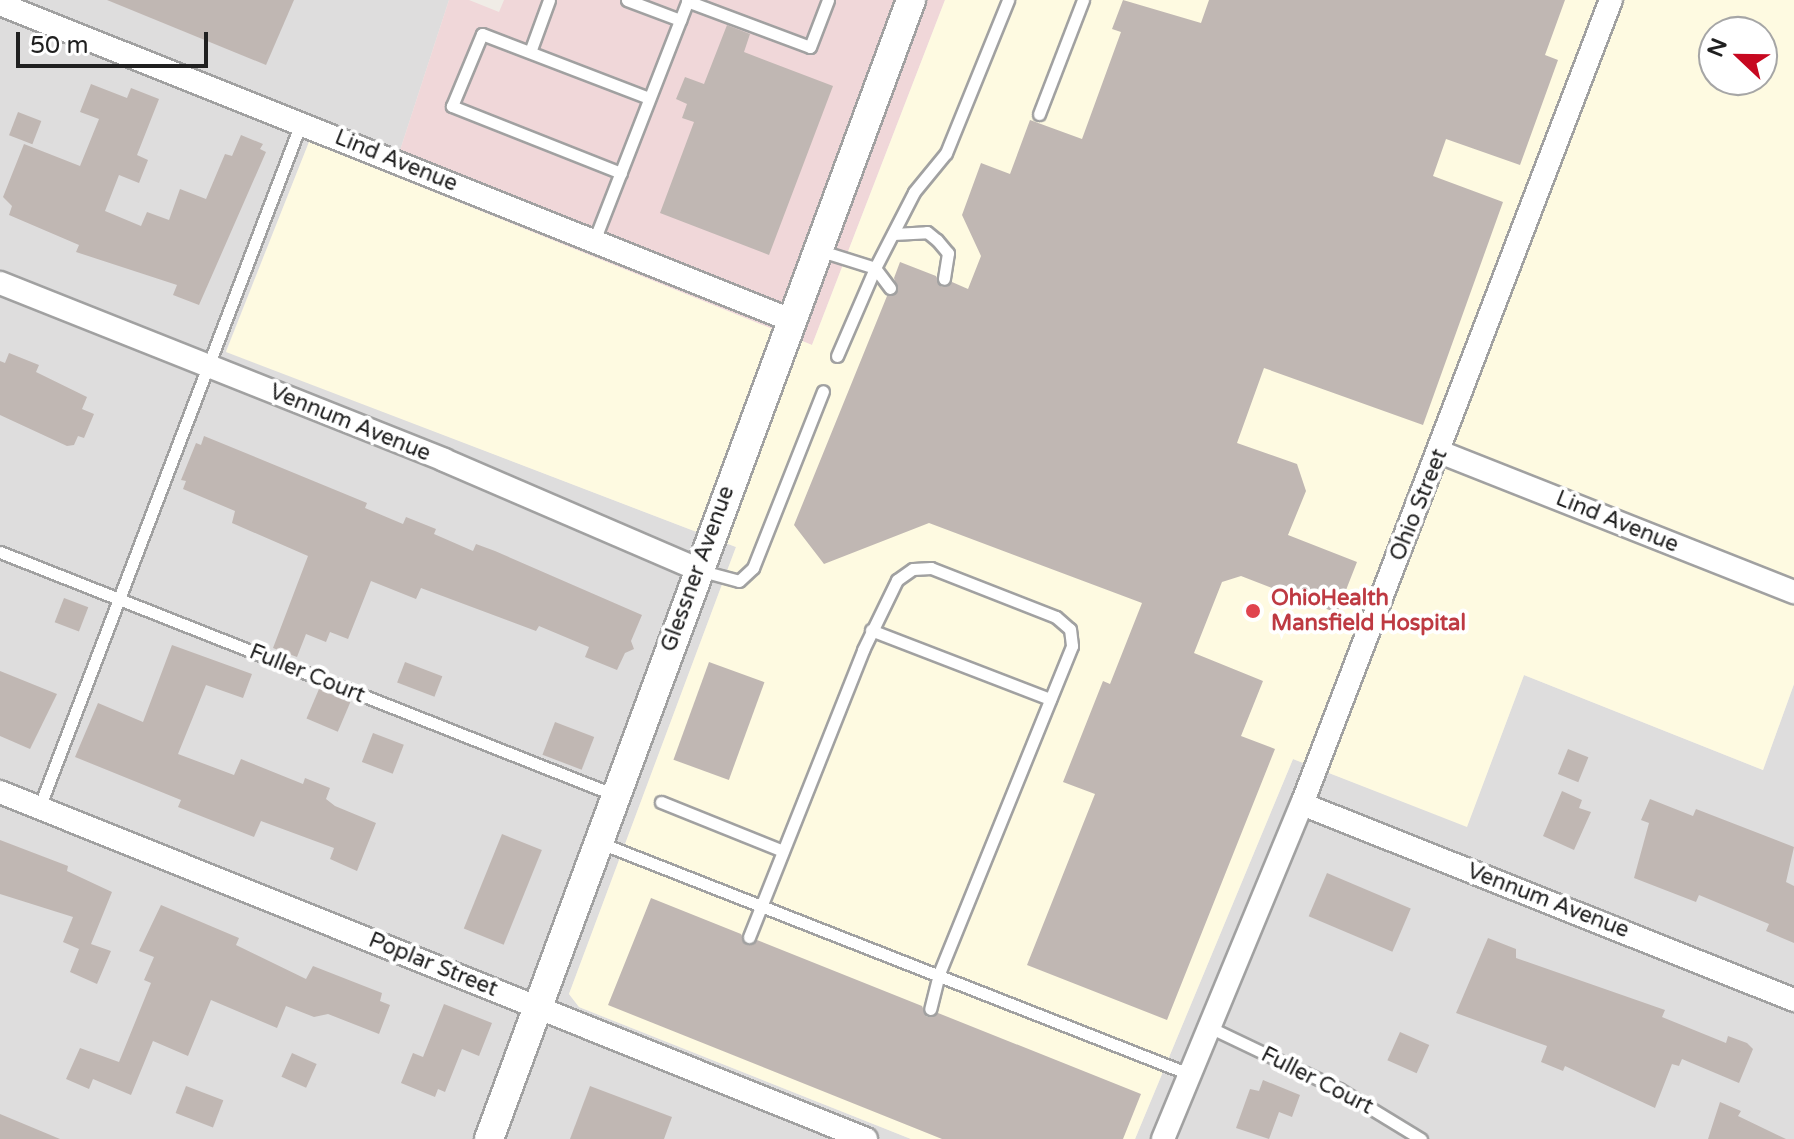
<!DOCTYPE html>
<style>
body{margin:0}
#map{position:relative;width:1794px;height:1139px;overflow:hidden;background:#f0ece6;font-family:"Varela Round",sans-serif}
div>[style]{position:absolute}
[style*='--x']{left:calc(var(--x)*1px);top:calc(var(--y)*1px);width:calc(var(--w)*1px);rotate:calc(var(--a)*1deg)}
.residential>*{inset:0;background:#dedddd}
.commercial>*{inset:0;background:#f0d7d9}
.education>*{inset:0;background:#fefae1}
.building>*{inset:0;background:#c0b7b3;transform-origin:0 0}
.roads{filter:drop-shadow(2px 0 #a1a1a1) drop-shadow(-2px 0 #a1a1a1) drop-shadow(0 2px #a1a1a1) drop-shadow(0 -2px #a1a1a1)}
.service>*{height:11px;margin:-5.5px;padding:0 5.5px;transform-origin:5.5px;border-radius:5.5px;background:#fff}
.minor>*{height:22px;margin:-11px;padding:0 11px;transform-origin:11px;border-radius:11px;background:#fff}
.tertiary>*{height:28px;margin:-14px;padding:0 14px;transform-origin:14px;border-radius:14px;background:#fff}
.dots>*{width:22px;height:22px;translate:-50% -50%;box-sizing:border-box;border:4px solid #fff;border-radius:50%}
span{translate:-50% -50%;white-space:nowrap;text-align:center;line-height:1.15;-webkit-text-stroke:8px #fff;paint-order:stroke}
.street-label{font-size:22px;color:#202020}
.health-label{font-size:22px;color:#be3a42;font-weight:700}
.left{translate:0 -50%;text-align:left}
.north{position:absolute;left:1698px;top:16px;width:80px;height:80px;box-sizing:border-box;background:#fff;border:2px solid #a6a6a6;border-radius:50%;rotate:292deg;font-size:22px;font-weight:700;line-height:32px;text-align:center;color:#202020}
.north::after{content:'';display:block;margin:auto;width:28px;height:36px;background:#c70820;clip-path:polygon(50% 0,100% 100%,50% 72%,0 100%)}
.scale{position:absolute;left:16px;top:32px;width:192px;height:36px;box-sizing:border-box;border:4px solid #202020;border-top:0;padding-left:10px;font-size:24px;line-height:28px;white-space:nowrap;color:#202020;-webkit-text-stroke:6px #fff;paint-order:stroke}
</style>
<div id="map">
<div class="residential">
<i style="clip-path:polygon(0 0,449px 0,392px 175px,309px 142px,226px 351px,736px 547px,569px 994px,579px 1007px,911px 1139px,0 1139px)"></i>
<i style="clip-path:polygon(1524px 675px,1763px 770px,1794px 684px,1794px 1139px,1135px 1139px,1293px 759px,1467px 826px)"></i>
</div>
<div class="commercial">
<i style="clip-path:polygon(449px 0,469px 0,499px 12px,504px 0,945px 0,812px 345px,392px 175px)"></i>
</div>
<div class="education">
<i style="clip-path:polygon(evenodd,945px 0,1794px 0,1794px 684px,1763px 770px,1524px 675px,1467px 827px,1293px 759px,1135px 1139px,911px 1139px,579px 1007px,569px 994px,736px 547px,226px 352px,309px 142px,812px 345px,945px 0,1714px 32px,1762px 32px,1762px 80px,1714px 80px,1714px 32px)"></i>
</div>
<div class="building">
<i style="clip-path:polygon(107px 0,294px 0,266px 65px)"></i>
<i style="clip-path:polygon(1123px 0,1201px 23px,1209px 0,1565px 0,1545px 55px,1558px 60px,1520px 165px,1446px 139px,1433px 176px,1503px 202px,1423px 425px,1264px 368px,1237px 443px,1297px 464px,1306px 491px,1288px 535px,1357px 562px,1337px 613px,1241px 576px,1222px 582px,1194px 653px,1263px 681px,1241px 736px,1275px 749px,1167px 1020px,1027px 965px,1095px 794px,1063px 782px,1103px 681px,1110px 684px,1142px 603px,929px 523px,824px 564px,794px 525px,887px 296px,898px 291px,894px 278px,900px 262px,936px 276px,942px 287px,952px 282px,968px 289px,981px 256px,962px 215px,981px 163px,1010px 174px,1030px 120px,1082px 139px,1121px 32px,1112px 29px)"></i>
<i style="clip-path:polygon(727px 25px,750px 34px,744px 52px,833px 86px,769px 255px,660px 213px,694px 122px,682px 118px,687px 104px,676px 99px,685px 77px,704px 84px)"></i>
<i style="clip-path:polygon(91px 84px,127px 98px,131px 88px,159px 99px,137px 155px,148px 160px,139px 183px,119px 175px,105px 211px,141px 226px,147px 212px,169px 220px,180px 189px,206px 199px,225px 154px,232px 156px,241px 135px,263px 144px,260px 149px,266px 152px,199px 305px,173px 295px,177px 285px,76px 252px,79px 245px,9px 215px,12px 206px,3px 197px,24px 144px,80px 166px,99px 119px,80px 112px)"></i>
<i style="left:18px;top:112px;width:25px;height:25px;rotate:21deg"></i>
<i style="clip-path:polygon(9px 353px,39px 365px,36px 372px,87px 397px,82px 409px,94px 414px,84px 438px,78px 436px,74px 445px,67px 446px,0 415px,0 361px,5px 363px)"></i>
<i style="clip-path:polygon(204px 436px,367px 503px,365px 508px,403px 524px,406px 517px,436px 529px,434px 534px,473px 551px,476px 544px,495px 551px,642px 615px,631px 641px,634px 649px,625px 653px,617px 670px,585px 657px,589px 647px,539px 626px,536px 631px,421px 588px,416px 599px,371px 581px,348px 639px,330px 632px,326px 642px,306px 634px,297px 657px,273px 648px,308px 556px,232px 523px,235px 511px,183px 489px,186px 481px,181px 480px,196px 443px,201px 445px)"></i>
<i style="left:64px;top:598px;width:26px;height:26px;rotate:21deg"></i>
<i style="clip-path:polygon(172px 645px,252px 674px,243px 698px,206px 685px,178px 754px,234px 775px,241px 759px,303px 784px,305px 778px,330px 788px,326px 799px,335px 806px,376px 823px,357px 871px,330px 859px,334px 848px,261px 821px,254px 837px,178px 807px,181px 800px,75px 757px,98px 703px,143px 722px)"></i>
<i style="left:405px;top:662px;width:40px;height:22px;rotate:21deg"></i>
<i style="left:709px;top:662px;width:59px;height:104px;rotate:20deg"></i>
<i style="clip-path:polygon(0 671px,57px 694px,30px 749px,0 736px)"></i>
<i style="left:319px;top:689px;width:34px;height:32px;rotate:23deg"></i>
<i style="left:555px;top:722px;width:42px;height:35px;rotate:21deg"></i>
<i style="left:373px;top:733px;width:33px;height:31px;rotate:21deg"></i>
<i style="left:1568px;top:749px;width:22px;height:27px;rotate:22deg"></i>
<i style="clip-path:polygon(1562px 791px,1582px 800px,1579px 808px,1591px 812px,1574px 850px,1543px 836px)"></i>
<i style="clip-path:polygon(1650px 799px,1693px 816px,1696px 809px,1794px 847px,1786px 882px,1794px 886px,1794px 943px,1766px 931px,1769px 924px,1699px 895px,1696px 902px,1634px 878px,1649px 823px,1641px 820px)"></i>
<i style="left:502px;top:834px;width:43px;height:102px;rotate:22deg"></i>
<i style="clip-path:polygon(0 840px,68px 866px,67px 871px,112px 892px,91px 944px,111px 951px,97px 984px,70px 972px,79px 949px,63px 942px,73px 917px,0 894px)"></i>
<i style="left:1327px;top:873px;width:91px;height:47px;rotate:23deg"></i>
<i style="clip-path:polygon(651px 898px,741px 934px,747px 945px,757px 940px,922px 1006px,927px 1017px,938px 1013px,1141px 1094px,1123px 1139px,942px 1139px,608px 1005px)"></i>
<i style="clip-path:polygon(161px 905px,239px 938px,236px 945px,306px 979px,313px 966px,382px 993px,380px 1001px,390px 1005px,379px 1034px,328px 1014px,314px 1017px,286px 1006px,277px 1028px,211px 1000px,188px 1056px,153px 1041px,131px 1095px,93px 1079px,89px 1089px,66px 1079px,80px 1048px,119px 1062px,151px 983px,144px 980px,154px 957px,139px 951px)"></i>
<i style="clip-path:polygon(1488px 938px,1516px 949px,1516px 958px,1665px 1010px,1662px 1017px,1726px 1043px,1728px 1036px,1747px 1043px,1753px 1049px,1739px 1083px,1682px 1059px,1679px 1066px,1672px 1064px,1655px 1108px,1565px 1066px,1563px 1071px,1541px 1062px,1547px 1046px,1456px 1013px)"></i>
<i style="clip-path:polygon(444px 1004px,492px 1023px,479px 1056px,462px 1049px,445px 1092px,438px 1089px,435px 1097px,401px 1083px,413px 1053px,423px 1057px)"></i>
<i style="left:1400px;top:1032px;width:32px;height:31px;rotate:24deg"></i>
<i style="left:292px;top:1053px;width:27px;height:26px;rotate:24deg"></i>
<i style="clip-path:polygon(1263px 1080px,1300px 1095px,1292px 1117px,1279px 1112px,1269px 1139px,1236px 1128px,1250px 1089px,1259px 1091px)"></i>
<i style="left:186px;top:1086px;width:40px;height:29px;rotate:21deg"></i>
<i style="clip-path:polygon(590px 1086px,672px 1117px,664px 1139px,570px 1139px)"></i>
<i style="clip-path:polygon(1720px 1102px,1741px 1111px,1738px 1116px,1786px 1139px,1708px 1139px)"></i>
<i style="clip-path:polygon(0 1114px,60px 1139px,0 1139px)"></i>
</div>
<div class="roads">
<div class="service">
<i style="--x:627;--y:0;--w:57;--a:20.7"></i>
<i style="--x:687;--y:1;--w:131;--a:20.5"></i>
<i style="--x:810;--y:47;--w:50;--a:-69"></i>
<i style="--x:530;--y:52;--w:55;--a:-69.9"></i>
<i style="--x:1039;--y:114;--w:122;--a:-68.9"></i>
<i style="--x:621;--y:173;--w:182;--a:-158.4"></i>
<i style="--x:452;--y:106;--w:78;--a:-67.4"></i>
<i style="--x:482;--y:34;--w:179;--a:21"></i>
<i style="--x:893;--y:234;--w:34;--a:-3"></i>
<i style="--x:927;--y:232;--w:13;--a:39"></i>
<i style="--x:937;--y:240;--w:17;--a:50"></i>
<i style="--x:948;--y:253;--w:26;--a:99"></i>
<i style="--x:594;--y:241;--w:259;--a:-68.7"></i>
<i style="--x:818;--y:250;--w:60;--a:17.5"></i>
<i style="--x:875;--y:268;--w:85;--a:-62.8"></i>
<i style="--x:914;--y:192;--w:50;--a:-50.6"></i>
<i style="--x:946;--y:153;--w:165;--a:-67.9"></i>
<i style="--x:837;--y:356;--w:96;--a:-66.6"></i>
<i style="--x:875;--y:268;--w:25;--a:53"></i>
<i style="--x:0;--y:552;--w:661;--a:21.56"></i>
<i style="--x:702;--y:571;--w:38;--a:15"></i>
<i style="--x:739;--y:581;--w:19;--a:-43"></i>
<i style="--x:753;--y:568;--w:190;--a:-68.4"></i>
<i style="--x:871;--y:630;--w:192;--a:21.1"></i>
<i style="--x:661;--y:802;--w:131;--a:21.9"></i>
<i style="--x:39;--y:808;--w:733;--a:-69.07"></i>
<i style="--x:598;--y:842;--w:635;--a:21.43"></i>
<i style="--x:749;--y:937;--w:309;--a:-68.3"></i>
<i style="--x:863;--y:650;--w:78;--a:-64.1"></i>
<i style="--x:897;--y:580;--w:19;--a:-35"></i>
<i style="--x:913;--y:569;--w:18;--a:-3"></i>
<i style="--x:931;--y:568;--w:134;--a:21.4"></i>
<i style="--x:1056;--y:617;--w:18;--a:41"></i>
<i style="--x:1070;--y:629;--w:17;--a:83"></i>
<i style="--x:1072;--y:646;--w:354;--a:112.1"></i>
<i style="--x:939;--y:974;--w:36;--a:104"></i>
<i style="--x:1209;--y:1027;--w:144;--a:25.5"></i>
<i style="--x:1339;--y:1089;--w:96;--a:31.4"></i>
</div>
<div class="minor">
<i style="--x:0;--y:4;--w:852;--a:21.78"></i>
<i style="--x:0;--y:283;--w:478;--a:21.7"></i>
<i style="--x:444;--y:460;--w:275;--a:23.3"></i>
<i style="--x:1440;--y:452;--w:381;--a:21.6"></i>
<i style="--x:0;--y:792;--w:933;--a:21.84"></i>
<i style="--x:1302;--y:804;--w:530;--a:21.72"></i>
<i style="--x:1163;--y:1139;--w:363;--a:-67.5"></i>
<i style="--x:1302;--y:804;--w:861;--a:-68.98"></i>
</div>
<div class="tertiary">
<i style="--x:489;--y:1139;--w:1215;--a:-69.67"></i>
</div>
</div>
<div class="dots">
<i style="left:1253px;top:611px;background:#e0444e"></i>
</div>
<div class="street-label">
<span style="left:396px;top:161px;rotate:22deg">Lind Avenue</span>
<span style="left:350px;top:423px;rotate:22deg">Vennum Avenue</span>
<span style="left:1419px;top:505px;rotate:-68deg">Ohio Street</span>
<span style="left:1617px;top:522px;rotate:22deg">Lind Avenue</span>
<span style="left:698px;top:569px;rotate:-70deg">Glessner Avenue</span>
<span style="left:307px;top:674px;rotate:22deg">Fuller Court</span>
<span style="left:1548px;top:901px;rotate:21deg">Vennum Avenue</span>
<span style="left:433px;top:965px;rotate:22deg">Poplar Street</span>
<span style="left:1317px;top:1081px;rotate:27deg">Fuller Court</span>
</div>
<div class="health-label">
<span class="left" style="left:1271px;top:611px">OhioHealth<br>Mansfield Hospital</span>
</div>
<div class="north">N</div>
<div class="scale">50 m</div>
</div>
